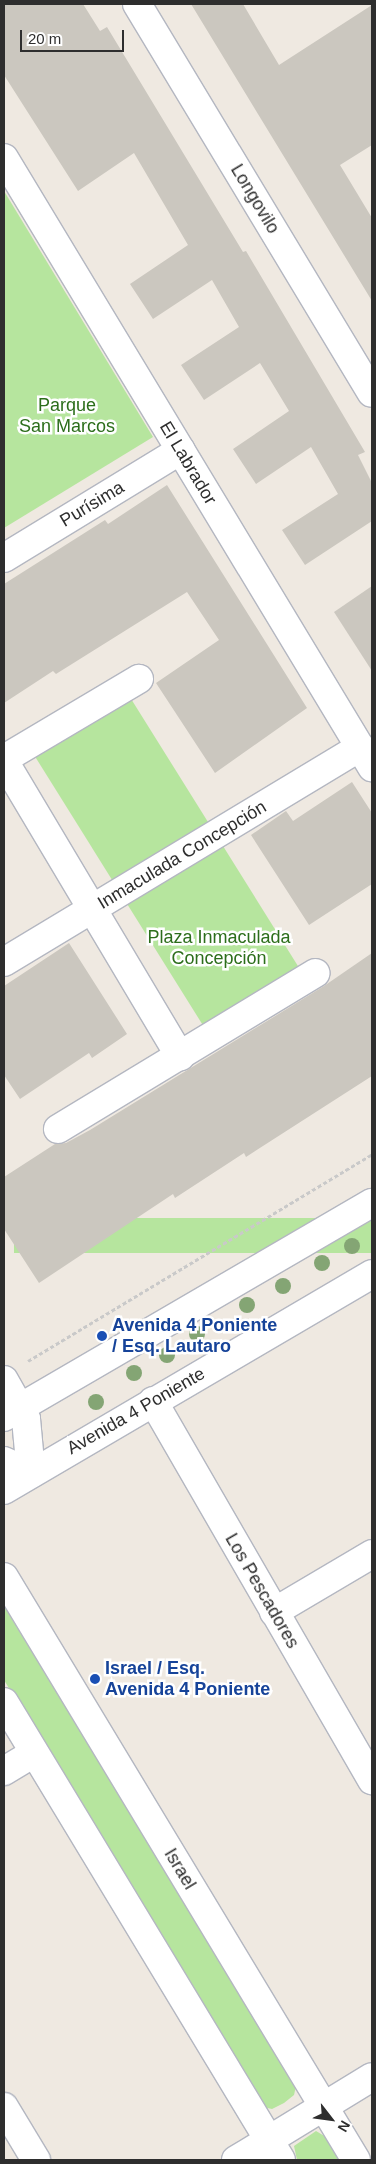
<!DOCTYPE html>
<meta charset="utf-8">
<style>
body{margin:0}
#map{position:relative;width:376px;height:2164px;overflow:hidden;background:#efe9e1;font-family:Helvetica,sans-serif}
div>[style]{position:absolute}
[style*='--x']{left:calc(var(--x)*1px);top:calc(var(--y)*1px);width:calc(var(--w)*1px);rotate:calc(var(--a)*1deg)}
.green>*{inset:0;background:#b6e59e;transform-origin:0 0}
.building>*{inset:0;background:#cbc7bf}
.path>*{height:3px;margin-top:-1.5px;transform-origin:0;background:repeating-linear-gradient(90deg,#c9c9c9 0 4px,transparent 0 6.5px)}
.roads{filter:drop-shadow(1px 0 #b4b7c1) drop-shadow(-1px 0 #b4b7c1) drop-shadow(0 1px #b4b7c1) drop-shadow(0 -1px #b4b7c1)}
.minor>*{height:28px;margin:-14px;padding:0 14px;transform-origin:14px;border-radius:14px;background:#fff}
.tertiary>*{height:28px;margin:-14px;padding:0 14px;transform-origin:14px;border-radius:14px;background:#fff}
.trees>*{width:16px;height:16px;margin:-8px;border-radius:50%;background:#84a574}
.dots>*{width:14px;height:14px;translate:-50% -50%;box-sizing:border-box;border:2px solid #fff;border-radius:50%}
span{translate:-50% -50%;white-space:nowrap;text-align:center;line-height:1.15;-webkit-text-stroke:5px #fff;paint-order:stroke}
.street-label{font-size:18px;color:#2e2e2e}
.park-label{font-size:18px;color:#2c6e1b}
.transit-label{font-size:18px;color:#164399;font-weight:700}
.left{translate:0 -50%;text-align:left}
.frame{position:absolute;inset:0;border:5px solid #2e2e2e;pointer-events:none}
.north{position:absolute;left:306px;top:2094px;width:50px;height:50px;-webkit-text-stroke:4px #fff;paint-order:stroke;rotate:120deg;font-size:14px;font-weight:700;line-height:20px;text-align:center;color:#2e2e2e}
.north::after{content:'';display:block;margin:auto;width:18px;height:22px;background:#2e2e2e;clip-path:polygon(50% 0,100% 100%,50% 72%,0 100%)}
.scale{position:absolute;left:20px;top:30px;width:104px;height:22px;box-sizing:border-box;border:2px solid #2e2e2e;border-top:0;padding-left:6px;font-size:15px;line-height:18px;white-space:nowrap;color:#2e2e2e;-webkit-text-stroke:4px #fff;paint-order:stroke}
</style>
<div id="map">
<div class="green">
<i style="clip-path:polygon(4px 191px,153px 437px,4px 528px)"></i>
<i style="left:128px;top:694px;width:323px;height:112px;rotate:58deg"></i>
<i style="left:372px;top:1218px;width:35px;height:358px;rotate:90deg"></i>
<i style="clip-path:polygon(4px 1606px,296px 2086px,294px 2095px,284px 2103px,272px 2109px,263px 2107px,4px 1680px)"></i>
<i style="clip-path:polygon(316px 2131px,326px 2137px,340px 2160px,297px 2160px,294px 2146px)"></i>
</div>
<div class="building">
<i style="clip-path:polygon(4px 4px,83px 4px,100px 31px,107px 27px,243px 252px,246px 251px,365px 452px,358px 455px,372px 483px,372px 521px,305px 565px,282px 530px,338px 494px,311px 447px,256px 484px,233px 449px,289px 411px,260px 363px,204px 400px,181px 365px,239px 327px,212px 280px,153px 319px,130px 284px,188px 245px,134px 153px,78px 191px,4px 75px)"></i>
<i style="clip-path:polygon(191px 4px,243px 4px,279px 65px,372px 5px,372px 145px,340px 165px,372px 218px,372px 301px)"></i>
<i style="clip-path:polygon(167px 485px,307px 708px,215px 773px,156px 683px,219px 640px,187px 592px,56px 674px,53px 671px,4px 703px,4px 584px,105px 520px,108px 524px)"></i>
<i style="clip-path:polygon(372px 586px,372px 671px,334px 612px)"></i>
<i style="clip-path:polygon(352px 782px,372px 813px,372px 884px,309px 925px,251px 835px,286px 811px,293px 821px)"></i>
<i style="clip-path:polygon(69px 943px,127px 1034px,92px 1058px,89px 1053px,20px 1099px,4px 1075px,4px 986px)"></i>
<i style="clip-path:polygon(372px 953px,372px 1076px,246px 1157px,244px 1153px,175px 1198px,173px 1194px,39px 1283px,4px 1229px,4px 1177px,55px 1144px,66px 1143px,90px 1130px,324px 986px)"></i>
</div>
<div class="path">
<i style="--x:28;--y:1361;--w:401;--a:-31"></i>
</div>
<div class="roads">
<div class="minor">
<i style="--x:137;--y:4;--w:454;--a:58.9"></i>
<i style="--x:4;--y:158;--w:712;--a:58.86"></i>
<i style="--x:4;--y:558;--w:207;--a:-31.4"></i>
<i style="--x:4;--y:759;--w:157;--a:-30.7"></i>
<i style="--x:4;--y:761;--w:344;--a:59.2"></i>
<i style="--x:4;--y:962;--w:416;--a:-31.1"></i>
<i style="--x:58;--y:1129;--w:301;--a:-31.2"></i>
<i style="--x:153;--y:1401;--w:438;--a:60"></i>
<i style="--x:274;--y:1612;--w:114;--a:-30.6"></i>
<i style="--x:4;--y:1771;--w:35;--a:-31"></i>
<i style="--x:4;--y:2107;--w:62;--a:58.9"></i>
<i style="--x:236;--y:2160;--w:159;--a:-31.4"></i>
</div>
<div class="tertiary">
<i style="--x:4;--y:1380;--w:45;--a:60.6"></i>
<i style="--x:26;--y:1419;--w:54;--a:84.7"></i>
<i style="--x:4;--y:1417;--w:426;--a:-30.2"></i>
<i style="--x:4;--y:1461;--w:30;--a:24"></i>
<i style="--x:4;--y:1490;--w:427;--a:-30.4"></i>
<i style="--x:4;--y:1577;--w:681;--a:58.88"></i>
<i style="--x:4;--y:1702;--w:535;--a:58.83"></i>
</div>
</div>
<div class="trees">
<i style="left:352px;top:1246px"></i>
<i style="left:322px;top:1263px"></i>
<i style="left:283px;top:1286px"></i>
<i style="left:247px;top:1305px"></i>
<i style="left:197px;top:1334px"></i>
<i style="left:167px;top:1355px"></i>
<i style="left:134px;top:1373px"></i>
<i style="left:96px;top:1402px"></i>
</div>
<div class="dots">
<i style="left:102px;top:1336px;background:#1a4fb4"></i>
<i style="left:95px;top:1679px;background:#1a4fb4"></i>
</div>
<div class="street-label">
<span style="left:255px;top:199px;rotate:59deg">Longovilo</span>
<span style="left:188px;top:463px;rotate:59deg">El Labrador</span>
<span style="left:92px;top:504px;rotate:-31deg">Purísima</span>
<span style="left:182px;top:855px;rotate:-31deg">Inmaculada Concepción</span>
<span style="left:136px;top:1411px;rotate:-30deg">Avenida 4 Poniente</span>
<span style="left:262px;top:1591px;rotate:60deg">Los Pescadores</span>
<span style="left:180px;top:1869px;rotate:59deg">Israel</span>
</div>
<div class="park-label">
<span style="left:67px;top:416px">Parque<br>San Marcos</span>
<span style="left:219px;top:948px">Plaza Inmaculada<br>Concepción</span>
</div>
<div class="transit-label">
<span class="left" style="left:112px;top:1336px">Avenida 4 Poniente<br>/ Esq. Lautaro</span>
<span class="left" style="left:105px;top:1679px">Israel / Esq.<br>Avenida 4 Poniente</span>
</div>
<div class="frame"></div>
<div class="north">N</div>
<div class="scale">20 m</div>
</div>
